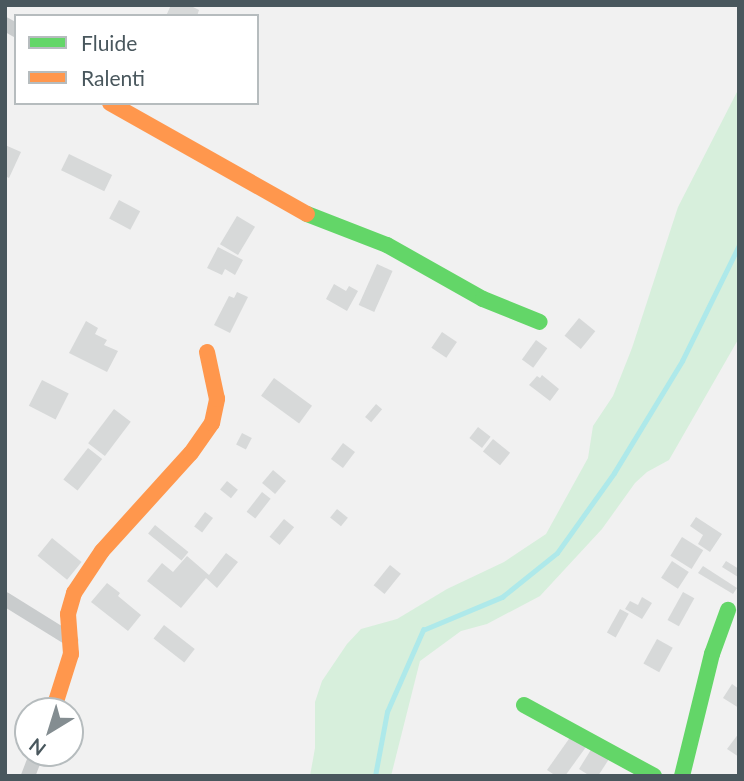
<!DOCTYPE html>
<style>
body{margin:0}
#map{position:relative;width:744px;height:781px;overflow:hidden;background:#f1f1f1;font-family:Lato,sans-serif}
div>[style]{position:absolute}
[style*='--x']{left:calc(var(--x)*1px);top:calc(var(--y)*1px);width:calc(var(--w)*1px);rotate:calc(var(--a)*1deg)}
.green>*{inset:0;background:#d7efdc}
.stream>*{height:4.5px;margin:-2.25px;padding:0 2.25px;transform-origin:2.25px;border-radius:2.25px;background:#aee9ea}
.building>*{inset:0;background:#d7d9d9;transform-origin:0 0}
.street>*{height:14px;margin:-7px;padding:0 7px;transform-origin:7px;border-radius:7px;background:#c9cccd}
.fast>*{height:16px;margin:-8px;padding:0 8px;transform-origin:8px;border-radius:8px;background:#63d668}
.slow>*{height:16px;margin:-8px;padding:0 8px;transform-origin:8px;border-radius:8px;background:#ff974d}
span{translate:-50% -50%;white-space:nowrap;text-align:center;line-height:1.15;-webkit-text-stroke:5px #fff;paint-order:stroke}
.frame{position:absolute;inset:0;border:7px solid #49575d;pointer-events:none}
.legend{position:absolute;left:14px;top:14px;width:245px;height:91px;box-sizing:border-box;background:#fff;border:2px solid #b6bcbe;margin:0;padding:9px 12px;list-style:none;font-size:21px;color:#49575d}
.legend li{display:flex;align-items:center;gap:14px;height:35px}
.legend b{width:35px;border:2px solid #b6bcbe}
.north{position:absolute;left:14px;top:697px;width:70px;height:70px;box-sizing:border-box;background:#fff;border:2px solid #b6bcbe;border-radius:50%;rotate:218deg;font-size:19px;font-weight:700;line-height:28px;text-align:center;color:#49575d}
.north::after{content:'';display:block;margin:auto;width:24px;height:32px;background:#848d91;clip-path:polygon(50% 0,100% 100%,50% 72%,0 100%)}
</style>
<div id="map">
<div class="green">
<i style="clip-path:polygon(739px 88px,739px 338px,669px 460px,647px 472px,635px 483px,602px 529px,540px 596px,487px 624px,461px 631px,420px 661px,391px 776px,310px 776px,315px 748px,315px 702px,322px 681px,347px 644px,361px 629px,397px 619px,447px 589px,504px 562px,546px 534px,588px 458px,593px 426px,613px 396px,632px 348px,678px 207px)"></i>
</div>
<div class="stream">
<i style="--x:375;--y:776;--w:65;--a:-79.4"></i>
<i style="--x:387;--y:712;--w:90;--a:-66.3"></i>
<i style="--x:423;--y:630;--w:86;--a:-22.7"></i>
<i style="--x:502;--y:597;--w:70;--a:-38.7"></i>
<i style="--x:557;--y:553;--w:98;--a:-54.5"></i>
<i style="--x:614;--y:473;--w:131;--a:-58.7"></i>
<i style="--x:682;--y:361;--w:129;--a:-63.8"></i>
</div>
<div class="building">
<i style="clip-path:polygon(171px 5px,189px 5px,199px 10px,197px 16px,166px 16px)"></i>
<i style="clip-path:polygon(5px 145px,21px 152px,9px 178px,5px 176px)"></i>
<i style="left:69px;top:154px;width:48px;height:18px;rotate:26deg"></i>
<i style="left:119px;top:200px;width:24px;height:21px;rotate:28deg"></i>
<i style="left:237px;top:216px;width:21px;height:33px;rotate:31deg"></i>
<i style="clip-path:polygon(218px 247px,243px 260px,235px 275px,225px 269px,222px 275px,207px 268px)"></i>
<i style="left:377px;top:264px;width:17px;height:45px;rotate:24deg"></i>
<i style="clip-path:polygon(334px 284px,346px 291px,349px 286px,358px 291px,347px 311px,326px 299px)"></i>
<i style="clip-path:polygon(237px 292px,248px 297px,230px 333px,214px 325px,229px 296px,234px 298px)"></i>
<i style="left:579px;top:318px;width:21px;height:23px;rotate:39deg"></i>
<i style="clip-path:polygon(86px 321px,98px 328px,95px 334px,107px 340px,104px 345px,118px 351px,107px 372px,69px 353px)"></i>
<i style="left:442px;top:332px;width:18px;height:19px;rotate:34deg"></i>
<i style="left:536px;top:340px;width:14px;height:24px;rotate:36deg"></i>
<i style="clip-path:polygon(542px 375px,559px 389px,550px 401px,529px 385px,537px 376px,540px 378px)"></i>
<i style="left:274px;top:378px;width:47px;height:22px;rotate:36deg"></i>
<i style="left:42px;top:380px;width:30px;height:29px;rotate:27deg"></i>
<i style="left:376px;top:404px;width:8px;height:17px;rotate:40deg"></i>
<i style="left:114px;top:409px;width:21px;height:43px;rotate:37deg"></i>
<i style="left:478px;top:427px;width:16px;height:14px;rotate:38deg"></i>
<i style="left:242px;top:433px;width:11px;height:13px;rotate:27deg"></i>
<i style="left:493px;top:439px;width:22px;height:16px;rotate:39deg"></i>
<i style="left:343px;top:443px;width:15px;height:20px;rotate:37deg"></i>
<i style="left:88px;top:448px;width:18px;height:40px;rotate:38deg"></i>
<i style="left:273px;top:470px;width:17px;height:17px;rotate:40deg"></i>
<i style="left:227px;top:481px;width:14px;height:11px;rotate:39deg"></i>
<i style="left:262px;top:492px;width:11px;height:25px;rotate:38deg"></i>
<i style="left:337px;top:509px;width:14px;height:11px;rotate:39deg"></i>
<i style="left:205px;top:512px;width:10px;height:18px;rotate:37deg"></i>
<i style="clip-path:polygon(696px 517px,722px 534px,710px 552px,698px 544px,703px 535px,690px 526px)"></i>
<i style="left:284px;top:519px;width:13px;height:23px;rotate:39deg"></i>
<i style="left:155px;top:525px;width:43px;height:11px;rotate:39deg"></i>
<i style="left:682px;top:537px;width:25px;height:22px;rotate:32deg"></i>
<i style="left:52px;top:538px;width:38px;height:23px;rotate:39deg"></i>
<i style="clip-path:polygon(226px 553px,238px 562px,217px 588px,206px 578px,181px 608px,147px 581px,162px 563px,173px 572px,187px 556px,209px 575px)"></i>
<i style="left:672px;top:561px;width:20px;height:20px;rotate:33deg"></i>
<i style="clip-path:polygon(726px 561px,739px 569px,738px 577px,722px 567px)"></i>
<i style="left:390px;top:565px;width:14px;height:26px;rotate:39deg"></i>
<i style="clip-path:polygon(703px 566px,737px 588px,733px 594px,698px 573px)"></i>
<i style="clip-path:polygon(107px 583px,120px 593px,118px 596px,141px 615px,128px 631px,91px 602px)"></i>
<i style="left:683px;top:592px;width:13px;height:32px;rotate:29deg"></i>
<i style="clip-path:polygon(642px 597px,652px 603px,642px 619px,625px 609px,630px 601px,638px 605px)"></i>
<i style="left:620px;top:609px;width:10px;height:27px;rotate:29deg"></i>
<i style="left:164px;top:625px;width:39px;height:17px;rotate:38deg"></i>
<i style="left:657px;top:639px;width:18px;height:28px;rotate:29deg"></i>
<i style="clip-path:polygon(732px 684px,739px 689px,739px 708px,723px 698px)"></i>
<i style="clip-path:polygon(739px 733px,739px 757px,727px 749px)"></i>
<i style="clip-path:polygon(571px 736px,586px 747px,565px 776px,556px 776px,547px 770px)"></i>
<i style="clip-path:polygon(592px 748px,609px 759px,598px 776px,590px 776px,579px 769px)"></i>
</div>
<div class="street">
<i style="--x:5;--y:24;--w:13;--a:29"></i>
<i style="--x:5;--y:599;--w:78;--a:31.8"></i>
<i style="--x:28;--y:776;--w:25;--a:-69"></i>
</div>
<div class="fast">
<i style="--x:307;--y:214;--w:86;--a:21.2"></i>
<i style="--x:387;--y:245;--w:110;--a:29.4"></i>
<i style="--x:483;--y:299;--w:61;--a:22"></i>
<i style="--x:524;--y:705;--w:148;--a:28.6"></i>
<i style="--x:682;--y:776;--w:126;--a:-76.2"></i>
<i style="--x:712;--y:654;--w:47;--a:-70"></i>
</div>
<div class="slow">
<i style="--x:110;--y:103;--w:226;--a:29.4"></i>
<i style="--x:53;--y:711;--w:60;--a:-72.5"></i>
<i style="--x:71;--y:654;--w:40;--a:-94.3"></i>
<i style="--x:68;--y:614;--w:22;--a:-74"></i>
<i style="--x:74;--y:593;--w:50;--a:-56.3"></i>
<i style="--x:102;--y:551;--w:132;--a:-47.8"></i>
<i style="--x:191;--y:453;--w:37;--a:-55"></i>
<i style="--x:212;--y:423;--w:25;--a:-78"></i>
<i style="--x:217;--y:399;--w:48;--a:-102"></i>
</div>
<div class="frame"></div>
<ul class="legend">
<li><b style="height:9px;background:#63d668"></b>Fluide</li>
<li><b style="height:9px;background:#ff974d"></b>Ralenti</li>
</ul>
<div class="north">N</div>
</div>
